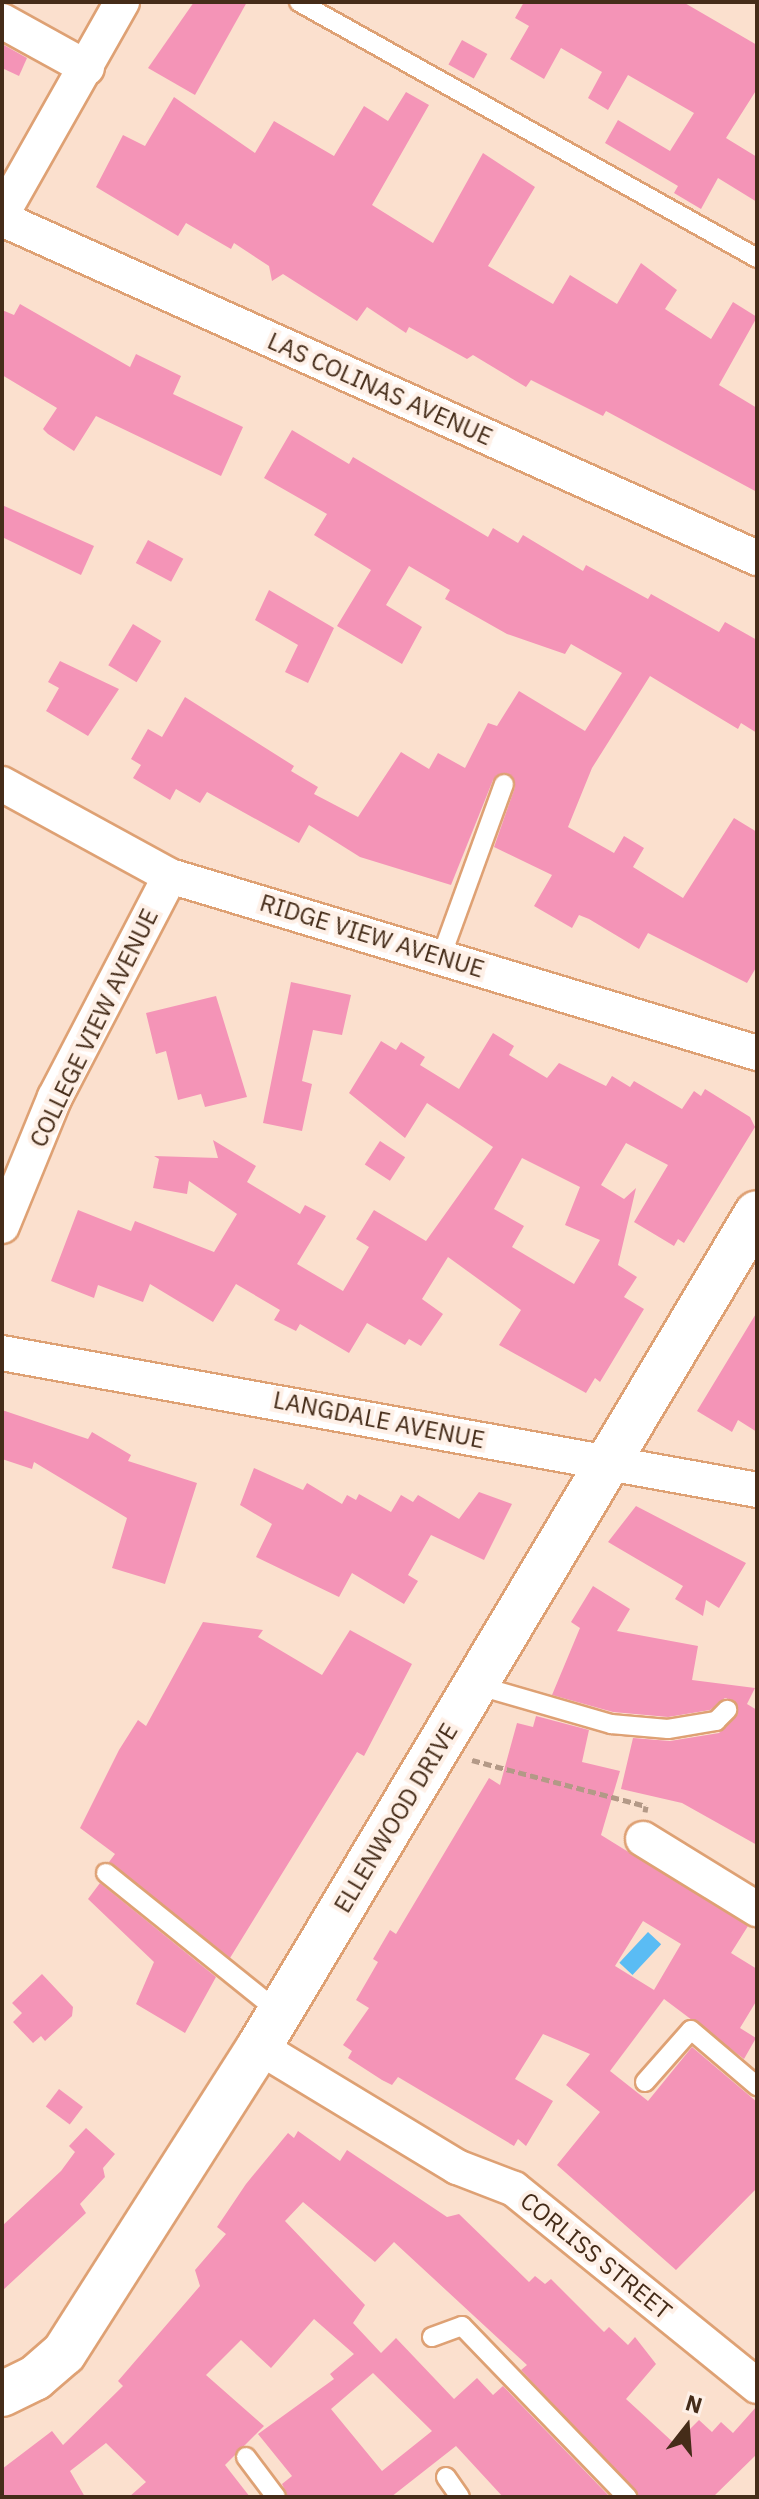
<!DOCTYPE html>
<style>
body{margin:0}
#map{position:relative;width:759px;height:2499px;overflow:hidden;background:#fbe0ce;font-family:"IBM Plex Sans",sans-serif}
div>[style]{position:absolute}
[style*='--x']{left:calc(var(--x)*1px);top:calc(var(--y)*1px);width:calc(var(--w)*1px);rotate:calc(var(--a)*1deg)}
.water>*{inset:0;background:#5abcf4;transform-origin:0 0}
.building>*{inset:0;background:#f494b7;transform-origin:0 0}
.path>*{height:5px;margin-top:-2.5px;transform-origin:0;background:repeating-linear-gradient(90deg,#b39987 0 8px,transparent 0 12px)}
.roads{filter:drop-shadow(2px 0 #dea174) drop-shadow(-2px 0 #dea174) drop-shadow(0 2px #dea174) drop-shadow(0 -2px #dea174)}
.lane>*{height:18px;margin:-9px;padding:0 9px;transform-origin:9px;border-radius:9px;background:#fff}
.street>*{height:34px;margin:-17px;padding:0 17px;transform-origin:17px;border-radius:17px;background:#fff}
.secondary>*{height:44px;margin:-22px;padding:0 22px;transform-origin:22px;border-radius:22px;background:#fff}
span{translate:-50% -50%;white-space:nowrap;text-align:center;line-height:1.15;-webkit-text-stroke:8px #fef0e7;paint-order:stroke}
.street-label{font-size:24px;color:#452c19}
.frame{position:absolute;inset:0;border:4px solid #452c19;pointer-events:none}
.north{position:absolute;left:647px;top:2387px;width:80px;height:80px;-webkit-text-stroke:6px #fef0e7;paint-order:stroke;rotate:17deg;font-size:22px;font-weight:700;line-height:32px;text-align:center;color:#452c19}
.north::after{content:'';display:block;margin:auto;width:28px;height:36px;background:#452c19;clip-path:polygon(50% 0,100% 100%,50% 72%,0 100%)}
</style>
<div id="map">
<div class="water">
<i style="left:648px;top:1932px;width:18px;height:42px;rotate:43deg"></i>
</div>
<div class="building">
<i style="clip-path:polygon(194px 2px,247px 2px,195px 95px,148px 68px)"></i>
<i style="clip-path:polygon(524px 2px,683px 2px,757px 45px,757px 89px,726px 138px,757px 157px,757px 202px,718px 178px,701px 209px,674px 193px,678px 186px,605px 143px,618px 120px,670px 151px,694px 113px,628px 75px,608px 110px,588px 98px,602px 72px,561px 48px,544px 79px,510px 59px,529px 26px,515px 18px)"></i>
<i style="left:462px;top:40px;width:29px;height:28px;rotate:29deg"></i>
<i style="clip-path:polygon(2px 44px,27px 58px,19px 76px,2px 68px)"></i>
<i style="clip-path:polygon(406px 92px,429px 105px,372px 205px,433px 243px,483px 153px,535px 187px,488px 266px,553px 304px,570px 275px,617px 304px,641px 263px,677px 290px,665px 309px,711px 339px,733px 302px,757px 317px,719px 385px,757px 408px,757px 492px,606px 411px,603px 416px,531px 380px,526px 387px,473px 355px,467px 359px,409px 327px,406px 333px,367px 307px,357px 321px,283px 274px,272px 281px,269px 266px,234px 243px,231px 249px,186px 223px,178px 236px,96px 187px,123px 135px,145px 146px,174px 97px,255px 153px,274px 121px,334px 156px,364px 106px,388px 121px)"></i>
<i style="clip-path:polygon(20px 304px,130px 367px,136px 354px,181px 376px,173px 394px,243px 427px,221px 476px,96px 416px,74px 451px,48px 434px,43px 429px,57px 408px,2px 375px,2px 310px,14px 315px)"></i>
<i style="clip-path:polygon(292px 430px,349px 464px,353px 457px,488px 537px,493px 528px,518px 543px,523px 535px,583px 571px,586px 565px,648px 599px,651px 594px,719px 632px,725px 622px,757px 640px,757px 733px,741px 723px,738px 729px,650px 676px,592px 768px,568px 827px,614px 853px,624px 836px,644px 848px,633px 867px,683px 898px,734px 818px,757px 832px,757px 966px,747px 983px,648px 933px,639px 949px,589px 919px,579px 915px,572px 928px,534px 906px,552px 875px,494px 847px,515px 787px,507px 773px,493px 780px,451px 885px,360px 857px,309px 825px,299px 843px,207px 792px,200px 803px,176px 789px,170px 800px,133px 778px,141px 765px,131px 759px,148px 729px,162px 737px,185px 697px,294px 766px,291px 771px,318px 787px,314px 794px,358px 817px,401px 752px,429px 769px,438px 753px,465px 768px,488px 723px,497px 726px,519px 691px,585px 731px,622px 673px,571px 644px,565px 654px,507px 634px,445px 599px,450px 590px,409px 566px,386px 605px,422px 627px,402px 664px,337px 626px,371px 570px,314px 535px,327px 514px,264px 478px)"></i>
<i style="clip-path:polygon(2px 505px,94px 546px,81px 575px,2px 537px)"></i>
<i style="left:148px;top:540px;width:40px;height:26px;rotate:28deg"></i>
<i style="clip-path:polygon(269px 590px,334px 628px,308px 683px,285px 672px,298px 645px,255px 620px)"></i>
<i style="left:133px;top:624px;width:33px;height:48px;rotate:31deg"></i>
<i style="clip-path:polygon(60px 661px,119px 689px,88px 736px,46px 711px,59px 688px,48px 682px)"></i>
<i style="clip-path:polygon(291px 982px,351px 995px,342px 1035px,313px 1030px,302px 1081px,312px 1084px,302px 1131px,263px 1123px)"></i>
<i style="clip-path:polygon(216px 996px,247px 1097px,205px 1107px,201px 1094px,178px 1100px,166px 1051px,156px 1054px,146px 1013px)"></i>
<i style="clip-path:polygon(evenodd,493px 1033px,514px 1046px,509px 1055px,547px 1078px,559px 1063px,606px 1086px,612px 1076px,630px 1087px,634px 1081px,682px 1109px,694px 1091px,701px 1096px,705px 1089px,750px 1117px,755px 1127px,684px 1243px,678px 1239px,674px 1246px,634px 1222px,668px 1165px,626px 1143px,601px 1185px,624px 1199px,636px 1188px,618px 1265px,637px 1277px,624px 1297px,644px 1309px,600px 1382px,595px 1378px,586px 1393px,499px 1345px,521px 1310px,448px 1257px,422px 1299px,443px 1314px,421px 1346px,409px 1339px,405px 1345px,367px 1323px,349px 1353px,300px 1324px,296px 1331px,274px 1320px,280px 1310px,236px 1284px,213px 1322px,150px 1284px,143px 1302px,98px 1285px,94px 1298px,51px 1281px,78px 1210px,131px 1231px,135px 1221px,214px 1252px,237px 1214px,189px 1181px,187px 1194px,153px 1188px,159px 1159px,154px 1156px,218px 1158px,213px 1140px,256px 1166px,247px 1182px,300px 1214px,305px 1205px,326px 1216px,297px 1264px,343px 1291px,369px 1247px,356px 1239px,374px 1210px,426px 1241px,493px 1147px,427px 1103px,405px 1138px,349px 1093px,381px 1041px,396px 1050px,401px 1042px,425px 1057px,420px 1065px,459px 1089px,493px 1033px,522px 1158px,580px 1187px,565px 1225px,600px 1240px,574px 1284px,512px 1247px,524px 1226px,494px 1209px,522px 1158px)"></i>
<i style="left:380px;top:1141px;width:30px;height:28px;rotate:33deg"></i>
<i style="clip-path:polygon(757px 1312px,757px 1432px,738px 1420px,732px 1432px,697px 1411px)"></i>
<i style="clip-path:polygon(2px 1410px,88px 1439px,92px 1432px,131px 1455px,128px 1461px,197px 1483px,165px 1584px,112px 1568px,127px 1518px,34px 1462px,32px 1469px,2px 1459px)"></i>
<i style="clip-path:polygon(254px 1468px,303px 1490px,307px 1483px,342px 1504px,347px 1495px,356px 1500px,359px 1494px,391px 1512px,401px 1495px,413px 1502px,418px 1495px,459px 1519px,479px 1492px,512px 1504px,484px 1560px,431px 1535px,408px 1575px,418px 1581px,404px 1604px,352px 1573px,339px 1597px,256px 1557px,272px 1524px,240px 1505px)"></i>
<i style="clip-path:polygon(636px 1506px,746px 1563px,719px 1608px,706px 1600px,703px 1616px,675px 1599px,683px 1586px,608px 1542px)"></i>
<i style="clip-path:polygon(593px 1586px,630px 1609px,617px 1631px,698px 1646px,692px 1680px,755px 1688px,747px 1704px,757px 1710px,757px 1845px,682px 1803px,621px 1789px,633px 1738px,670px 1741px,719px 1733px,738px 1714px,735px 1701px,725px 1698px,710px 1710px,668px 1717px,613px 1712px,552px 1695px,580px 1628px,571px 1622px)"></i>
<i style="clip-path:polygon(203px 1622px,263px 1630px,258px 1637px,322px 1675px,350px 1630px,412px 1664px,364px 1756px,357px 1752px,230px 1958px,109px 1862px,115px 1854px,80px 1828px,119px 1750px,138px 1720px,146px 1726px)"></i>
<i style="clip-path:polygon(evenodd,536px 1716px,589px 1730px,582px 1762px,620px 1771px,601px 1835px,748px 1926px,731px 1953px,757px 1969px,757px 2000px,740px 2028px,756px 2038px,744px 2059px,664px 1999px,610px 2071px,648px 2101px,692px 2047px,757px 2102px,757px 2188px,676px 2270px,557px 2165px,600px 2112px,566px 2085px,590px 2054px,543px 2034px,515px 2079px,553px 2101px,526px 2146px,518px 2139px,514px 2146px,398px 2077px,392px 2085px,382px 2080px,348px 2058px,352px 2051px,343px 2045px,369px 2008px,356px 2000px,378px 1962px,373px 1959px,390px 1930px,396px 1934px,489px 1778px,500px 1785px,517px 1723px,533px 1727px,536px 1716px,643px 1921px,681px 1944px,654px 1990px,615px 1966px,643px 1921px)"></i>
<i style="clip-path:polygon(100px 1883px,216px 1977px,185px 2033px,136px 2004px,154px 1962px,88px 1899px)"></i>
<i style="clip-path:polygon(42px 1974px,73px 2007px,72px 2016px,45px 2041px,41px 2036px,33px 2043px,13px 2022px,22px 2013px,12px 2003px)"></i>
<i style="left:59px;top:2089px;width:30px;height:22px;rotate:37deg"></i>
<i style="clip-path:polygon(86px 2128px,115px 2154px,103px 2168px,105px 2177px,80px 2204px,86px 2213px,2px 2291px,2px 2226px,61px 2171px,75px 2152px,69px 2146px)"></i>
<i style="clip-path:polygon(evenodd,298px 2131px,340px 2161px,347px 2150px,447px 2217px,459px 2214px,529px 2282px,535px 2276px,545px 2284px,551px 2279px,604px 2332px,609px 2327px,628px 2345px,635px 2337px,656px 2364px,626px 2399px,675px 2444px,699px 2420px,712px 2432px,721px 2422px,733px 2433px,757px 2406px,757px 2454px,713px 2497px,639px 2497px,521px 2370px,527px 2365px,394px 2242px,375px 2262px,303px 2202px,285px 2221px,365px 2305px,353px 2323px,381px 2353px,396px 2338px,454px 2399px,477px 2378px,493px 2395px,503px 2386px,610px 2497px,503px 2497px,456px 2446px,391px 2497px,288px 2497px,282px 2484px,292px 2476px,258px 2434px,334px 2379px,330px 2374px,354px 2354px,314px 2319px,271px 2368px,241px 2340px,206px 2375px,264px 2426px,225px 2465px,250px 2497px,129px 2497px,146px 2482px,106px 2443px,70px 2471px,85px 2497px,2px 2497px,2px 2469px,52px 2431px,63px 2445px,123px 2386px,118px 2381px,200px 2286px,195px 2270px,226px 2234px,217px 2227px,246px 2184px,288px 2133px,294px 2138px,298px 2131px,373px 2373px,432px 2431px,382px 2471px,331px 2409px,373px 2373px)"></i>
</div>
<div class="path">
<i style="--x:472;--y:1760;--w:180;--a:14.8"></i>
<i style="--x:646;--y:1806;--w:6;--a:99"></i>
</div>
<div class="roads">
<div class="lane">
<i style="--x:299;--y:2;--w:525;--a:29.2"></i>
<i style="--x:441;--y:957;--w:184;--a:-70"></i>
<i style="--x:476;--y:1685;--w:141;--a:16.1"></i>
<i style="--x:611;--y:1724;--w:57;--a:5"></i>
<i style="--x:668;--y:1729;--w:49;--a:-9.5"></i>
<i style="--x:716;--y:1721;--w:16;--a:-45"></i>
<i style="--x:106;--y:1873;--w:223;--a:38.8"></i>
<i style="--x:645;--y:2082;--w:69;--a:-48.5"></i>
<i style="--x:691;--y:2030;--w:87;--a:40.3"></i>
<i style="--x:432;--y:2337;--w:32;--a:-20"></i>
<i style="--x:462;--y:2326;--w:238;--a:46"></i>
<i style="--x:246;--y:2457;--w:50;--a:53.1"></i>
<i style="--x:446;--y:2477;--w:24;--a:55"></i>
</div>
<div class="street">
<i style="--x:2;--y:21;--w:97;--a:28.9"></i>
<i style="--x:2;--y:214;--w:244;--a:-60.5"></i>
<i style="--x:2;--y:219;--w:828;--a:24.18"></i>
<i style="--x:2;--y:784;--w:192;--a:28.7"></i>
<i style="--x:170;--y:876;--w:613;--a:16.78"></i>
<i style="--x:2;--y:1226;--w:139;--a:-67.7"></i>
<i style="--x:55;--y:1097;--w:249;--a:-62.5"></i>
<i style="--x:2;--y:1353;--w:767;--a:10.28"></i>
<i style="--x:643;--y:1839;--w:134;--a:31.6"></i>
<i style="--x:259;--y:2047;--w:232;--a:31.2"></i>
<i style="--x:457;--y:2167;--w:61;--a:21.1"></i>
<i style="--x:514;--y:2189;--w:313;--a:39"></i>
</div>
<div class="secondary">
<i style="--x:2;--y:2394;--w:37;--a:-26"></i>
<i style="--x:35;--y:2378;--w:38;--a:-41"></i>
<i style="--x:64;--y:2353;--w:363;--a:-57.5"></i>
<i style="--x:259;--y:2047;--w:971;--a:-59.16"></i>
</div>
</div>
<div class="street-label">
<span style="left:380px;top:389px;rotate:24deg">LAS COLINAS AVENUE</span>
<span style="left:372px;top:936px;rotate:17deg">RIDGE VIEW AVENUE</span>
<span style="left:94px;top:1028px;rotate:-64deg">COLLEGE VIEW AVENUE</span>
<span style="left:379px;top:1420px;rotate:11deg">LANGDALE AVENUE</span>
<span style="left:396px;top:1818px;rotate:-59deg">ELLENWOOD DRIVE</span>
<span style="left:596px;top:2256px;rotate:39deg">CORLISS STREET</span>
</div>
<div class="frame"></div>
<div class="north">N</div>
</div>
